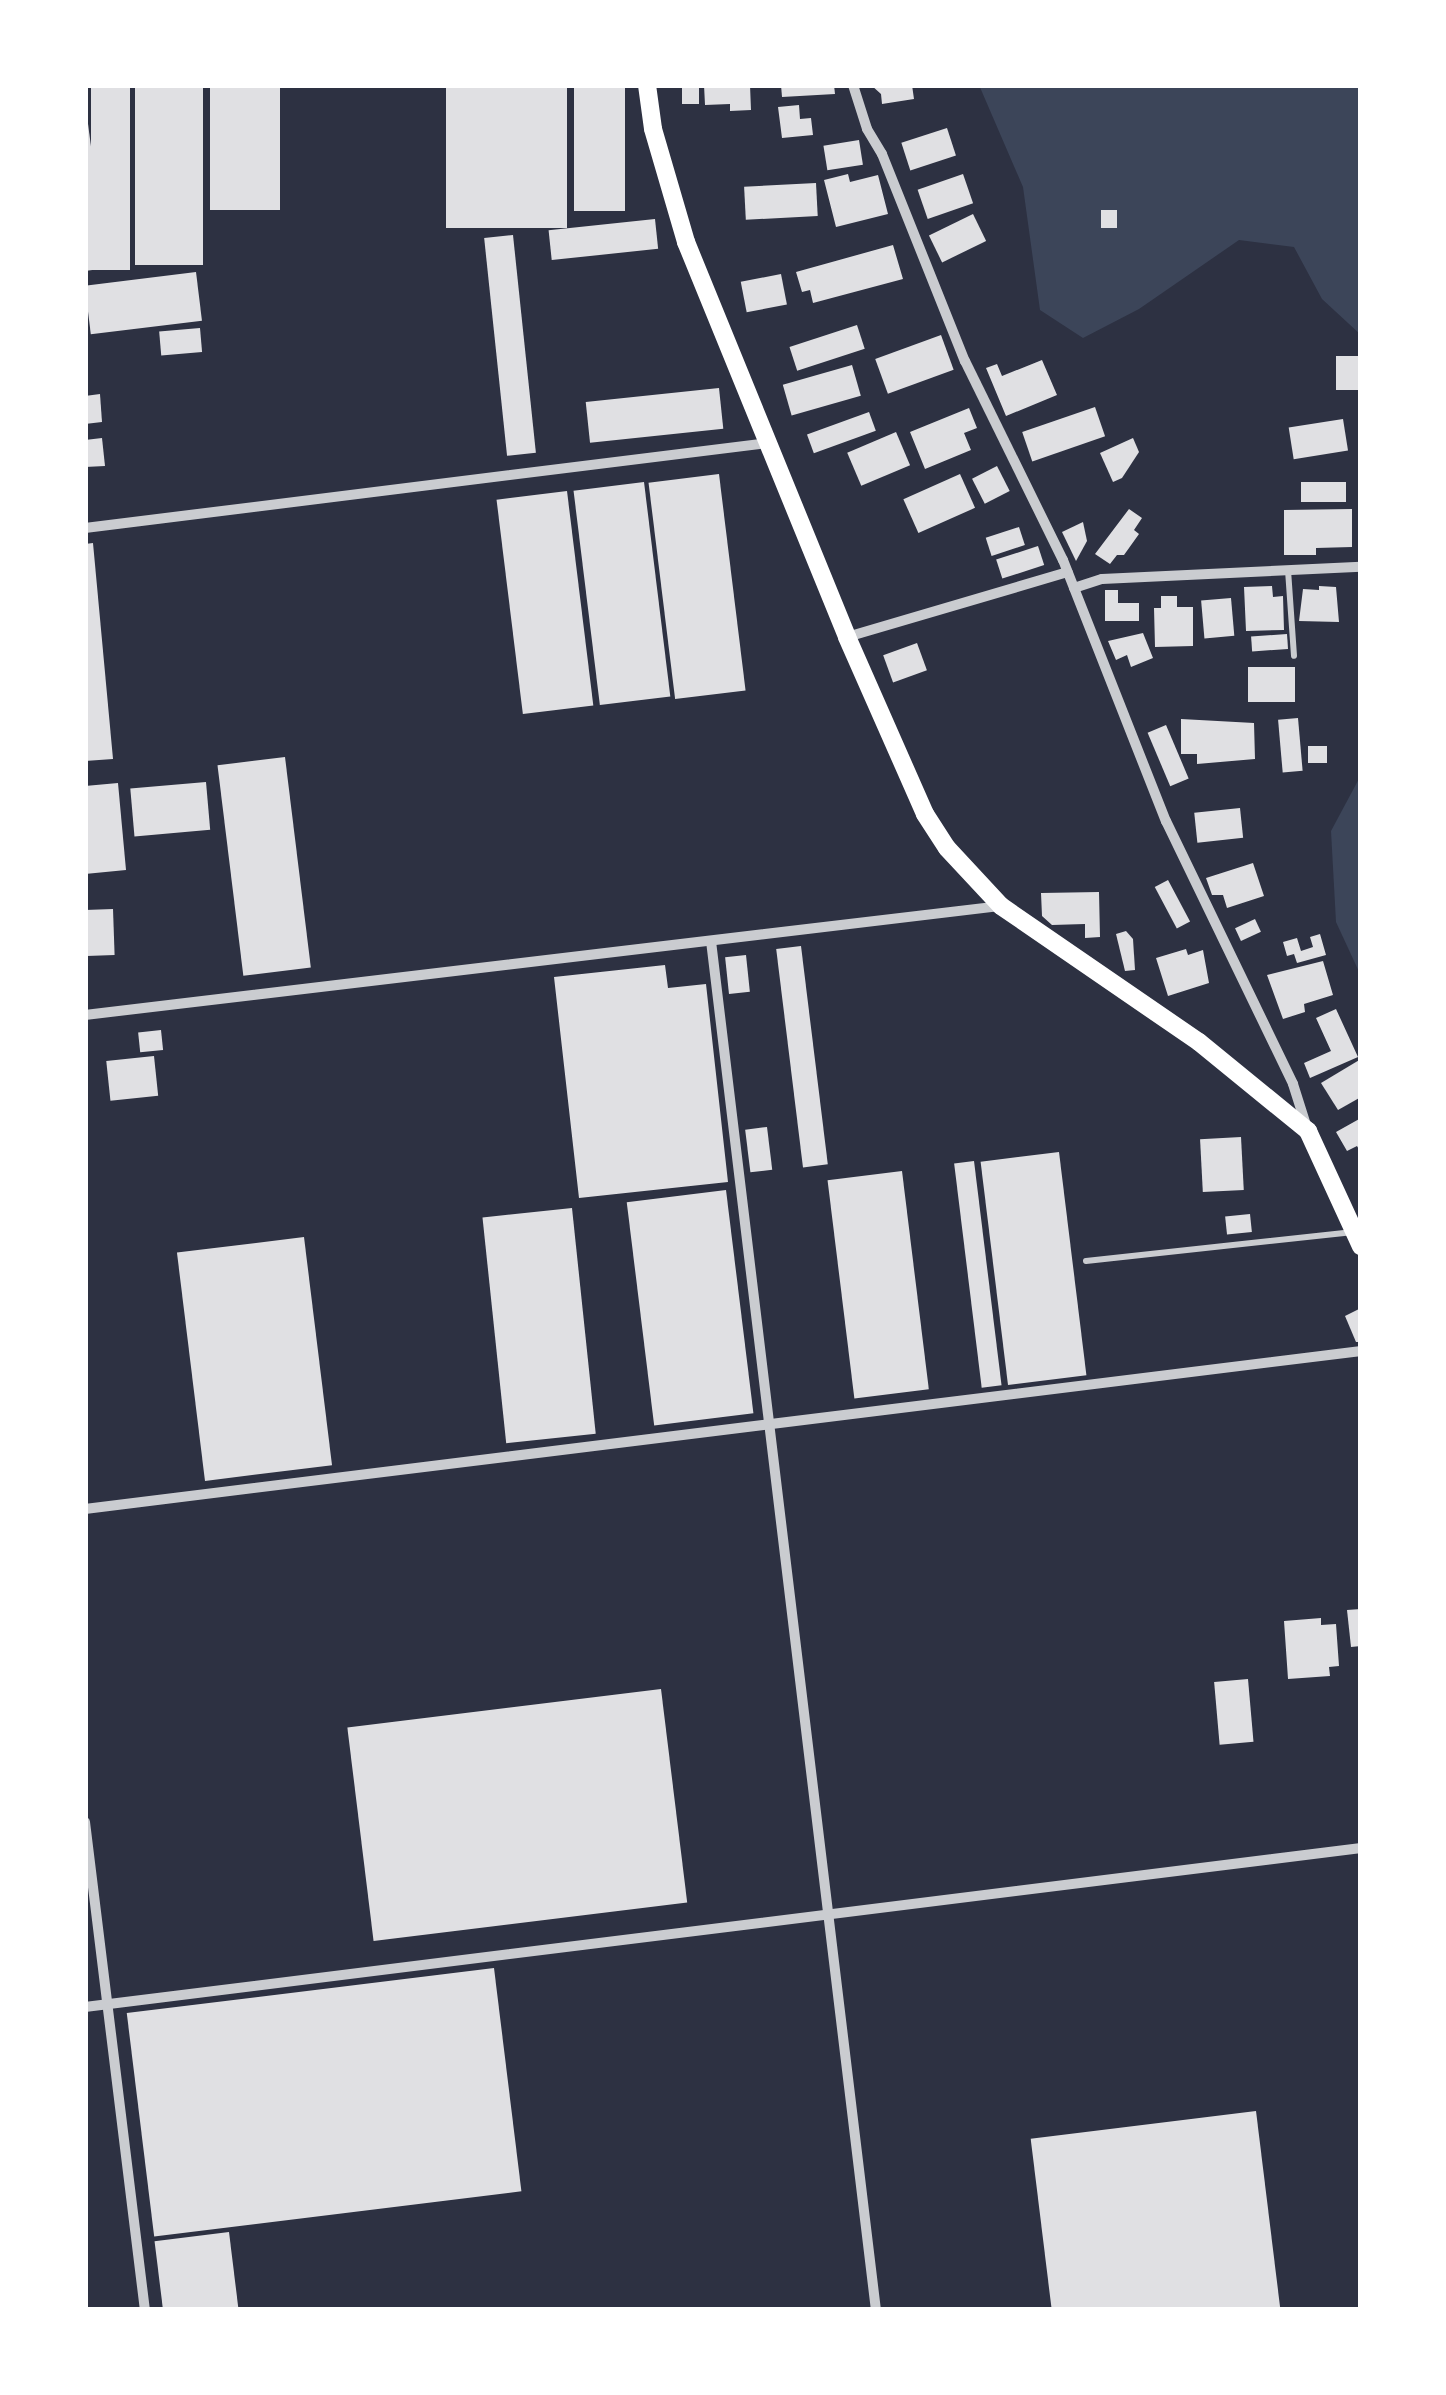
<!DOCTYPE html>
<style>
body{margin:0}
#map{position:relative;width:1446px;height:2395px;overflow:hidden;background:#2d3142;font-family:"Roboto Condensed",sans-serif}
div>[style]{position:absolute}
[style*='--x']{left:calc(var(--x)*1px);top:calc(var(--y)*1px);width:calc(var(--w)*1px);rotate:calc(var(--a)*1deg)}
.green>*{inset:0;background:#3c4559}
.building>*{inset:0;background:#e0e0e3;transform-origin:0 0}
.service>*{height:6px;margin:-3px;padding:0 3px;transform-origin:3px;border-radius:3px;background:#caccd0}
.minor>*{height:10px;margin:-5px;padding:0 5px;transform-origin:5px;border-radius:5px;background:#caccd0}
.secondary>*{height:18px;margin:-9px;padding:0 9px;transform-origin:9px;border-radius:9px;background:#fff}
span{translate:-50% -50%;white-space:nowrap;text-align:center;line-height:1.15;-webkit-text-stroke:8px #fff;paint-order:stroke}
.frame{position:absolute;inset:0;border:88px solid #fff;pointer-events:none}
</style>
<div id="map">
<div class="green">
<i style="clip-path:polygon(979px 85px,1361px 85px,1361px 335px,1322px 299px,1294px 247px,1239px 240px,1139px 309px,1083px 338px,1040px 310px,1023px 187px)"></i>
<i style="clip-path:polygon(1361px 775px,1361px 976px,1336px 922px,1331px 831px)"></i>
</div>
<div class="building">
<i style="left:91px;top:85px;width:39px;height:185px"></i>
<i style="left:135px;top:85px;width:68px;height:180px"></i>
<i style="left:210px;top:85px;width:70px;height:125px"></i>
<i style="left:446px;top:85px;width:121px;height:143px"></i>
<i style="left:574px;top:85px;width:51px;height:126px"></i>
<i style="left:682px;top:85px;width:17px;height:19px"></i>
<i style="clip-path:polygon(704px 85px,750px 85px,751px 110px,730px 111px,730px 104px,705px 105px)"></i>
<i style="clip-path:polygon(781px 85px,834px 85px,835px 94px,782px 97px)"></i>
<i style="clip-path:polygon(871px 85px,912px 85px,914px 99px,882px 104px,881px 94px)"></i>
<i style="clip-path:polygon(85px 101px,107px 268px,85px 271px)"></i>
<i style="clip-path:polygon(799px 105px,800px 119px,811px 118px,813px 135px,782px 138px,778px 107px)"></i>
<i style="left:947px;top:128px;width:29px;height:48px;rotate:72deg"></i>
<i style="left:859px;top:140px;width:25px;height:36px;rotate:81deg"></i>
<i style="clip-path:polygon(848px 174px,850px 182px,878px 175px,888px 214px,836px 227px,824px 180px)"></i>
<i style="left:963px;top:174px;width:31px;height:48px;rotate:71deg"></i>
<i style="left:816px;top:183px;width:33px;height:72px;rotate:87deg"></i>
<i style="left:1101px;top:210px;width:16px;height:18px"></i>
<i style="left:973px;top:214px;width:30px;height:49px;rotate:64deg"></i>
<i style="left:655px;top:219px;width:30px;height:107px;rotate:84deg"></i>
<i style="left:513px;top:235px;width:219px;height:29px;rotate:84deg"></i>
<i style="clip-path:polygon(893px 245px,903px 279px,813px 303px,810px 290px,802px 292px,796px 272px)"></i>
<i style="left:196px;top:272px;width:49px;height:112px;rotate:83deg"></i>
<i style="left:781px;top:274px;width:31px;height:41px;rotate:79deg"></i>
<i style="left:857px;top:325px;width:25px;height:71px;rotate:72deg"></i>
<i style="left:200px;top:328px;width:24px;height:41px;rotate:85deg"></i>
<i style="left:941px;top:335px;width:37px;height:70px;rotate:70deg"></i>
<i style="left:1336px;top:356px;width:25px;height:34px"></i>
<i style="clip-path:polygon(1042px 360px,1057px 395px,1006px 416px,986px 368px,997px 364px,1002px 376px)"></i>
<i style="left:852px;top:365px;width:32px;height:72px;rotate:74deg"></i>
<i style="left:719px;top:388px;width:41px;height:134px;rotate:84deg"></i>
<i style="clip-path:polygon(100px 394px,102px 422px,85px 424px,85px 396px)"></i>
<i style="left:1095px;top:407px;width:31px;height:77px;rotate:71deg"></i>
<i style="clip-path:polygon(969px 408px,977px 428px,964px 433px,971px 450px,925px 469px,910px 432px)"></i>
<i style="left:869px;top:412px;width:20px;height:66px;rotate:70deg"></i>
<i style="left:1343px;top:419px;width:32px;height:55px;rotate:81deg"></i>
<i style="left:896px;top:432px;width:36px;height:53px;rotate:67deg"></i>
<i style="clip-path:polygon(102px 438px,105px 466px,85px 467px,85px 440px)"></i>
<i style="clip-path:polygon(1133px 438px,1139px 452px,1122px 478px,1113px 482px,1100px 453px)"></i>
<i style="left:997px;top:466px;width:28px;height:28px;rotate:63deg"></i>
<i style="left:719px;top:474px;width:218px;height:71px;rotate:83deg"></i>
<i style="left:960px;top:474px;width:37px;height:62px;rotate:66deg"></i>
<i style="left:644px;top:482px;width:216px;height:71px;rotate:83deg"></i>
<i style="left:1301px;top:482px;width:45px;height:20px"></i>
<i style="left:567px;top:491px;width:216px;height:71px;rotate:83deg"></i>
<i style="clip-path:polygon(1129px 509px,1142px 518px,1134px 530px,1139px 534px,1124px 555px,1117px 555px,1110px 564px,1095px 554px)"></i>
<i style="clip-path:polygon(1352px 509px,1352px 547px,1316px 548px,1316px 555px,1284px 555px,1284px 510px)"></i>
<i style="clip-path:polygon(1083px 522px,1087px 541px,1076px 561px,1062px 532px)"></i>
<i style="left:1019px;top:527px;width:19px;height:35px;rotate:72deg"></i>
<i style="clip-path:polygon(93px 543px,113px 759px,85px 761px,85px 544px)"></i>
<i style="left:1038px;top:546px;width:20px;height:44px;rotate:72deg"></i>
<i style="clip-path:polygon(1272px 586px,1273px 597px,1283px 596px,1284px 630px,1246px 631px,1244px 587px)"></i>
<i style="clip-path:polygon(1319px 586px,1336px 587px,1339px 622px,1299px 621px,1303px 589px,1319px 590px)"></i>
<i style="clip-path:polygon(1105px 590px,1118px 590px,1118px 603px,1139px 603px,1139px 621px,1105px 621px)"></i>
<i style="clip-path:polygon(1161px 596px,1177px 596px,1177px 607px,1193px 607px,1193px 646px,1155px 647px,1154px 608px,1161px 608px)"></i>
<i style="left:1231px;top:598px;width:38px;height:30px;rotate:85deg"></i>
<i style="clip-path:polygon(1143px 633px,1153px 658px,1131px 667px,1127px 655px,1116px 660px,1108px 641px)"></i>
<i style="left:1287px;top:634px;width:15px;height:36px;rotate:86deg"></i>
<i style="left:917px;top:643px;width:29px;height:36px;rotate:70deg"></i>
<i style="left:1295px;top:667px;width:35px;height:47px;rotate:90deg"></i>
<i style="left:1298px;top:718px;width:53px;height:20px;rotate:85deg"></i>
<i style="clip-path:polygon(1181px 719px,1254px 723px,1255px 759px,1197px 764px,1197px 754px,1181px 754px)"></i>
<i style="left:1166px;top:725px;width:58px;height:20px;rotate:67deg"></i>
<i style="left:1308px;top:746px;width:19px;height:17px"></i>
<i style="left:285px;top:757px;width:212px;height:68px;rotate:83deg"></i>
<i style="left:206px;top:782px;width:48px;height:76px;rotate:85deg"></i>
<i style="clip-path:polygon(118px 783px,126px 870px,85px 874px,85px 786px)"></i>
<i style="left:1240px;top:808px;width:30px;height:46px;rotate:84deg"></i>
<i style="clip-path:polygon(1253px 863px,1264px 896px,1227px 908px,1223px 895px,1212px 895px,1206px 878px)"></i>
<i style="left:1168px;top:880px;width:47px;height:15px;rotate:62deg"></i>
<i style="clip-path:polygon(1099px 892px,1100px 937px,1085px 938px,1085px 924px,1052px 925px,1042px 916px,1041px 893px)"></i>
<i style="left:113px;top:909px;width:46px;height:28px;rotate:88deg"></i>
<i style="left:1255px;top:919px;width:14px;height:22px;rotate:65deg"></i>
<i style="clip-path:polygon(1126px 931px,1133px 939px,1135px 970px,1125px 971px,1116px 934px)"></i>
<i style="clip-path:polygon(1320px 934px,1326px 955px,1297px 963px,1294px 954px,1287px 956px,1283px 942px,1297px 938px,1301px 951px,1313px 947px,1310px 937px)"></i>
<i style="left:801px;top:946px;width:220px;height:25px;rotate:83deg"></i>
<i style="clip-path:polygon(1186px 949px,1188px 955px,1203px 950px,1209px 983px,1168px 996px,1156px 958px)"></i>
<i style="left:746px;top:955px;width:37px;height:21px;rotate:84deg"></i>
<i style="clip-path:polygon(1323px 961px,1333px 995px,1304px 1004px,1305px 1012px,1283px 1019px,1267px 975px)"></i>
<i style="clip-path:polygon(665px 965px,668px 988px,706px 984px,728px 1182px,579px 1198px,554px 977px)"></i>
<i style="clip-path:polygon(1336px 1009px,1358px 1057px,1310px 1078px,1304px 1063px,1331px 1051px,1316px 1018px)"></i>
<i style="left:161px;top:1030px;width:20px;height:23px;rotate:84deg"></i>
<i style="left:154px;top:1056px;width:40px;height:48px;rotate:84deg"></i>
<i style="clip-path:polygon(1361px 1059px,1361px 1097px,1338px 1110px,1321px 1083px)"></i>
<i style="clip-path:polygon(1361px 1118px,1361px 1153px,1357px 1146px,1347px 1151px,1336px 1132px)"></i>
<i style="left:767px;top:1127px;width:43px;height:22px;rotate:83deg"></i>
<i style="left:1241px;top:1137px;width:53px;height:41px;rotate:87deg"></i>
<i style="left:1059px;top:1152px;width:225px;height:79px;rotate:83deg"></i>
<i style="left:974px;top:1161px;width:226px;height:20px;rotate:83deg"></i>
<i style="left:902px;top:1171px;width:220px;height:75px;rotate:83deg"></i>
<i style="left:726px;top:1190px;width:225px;height:100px;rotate:83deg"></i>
<i style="left:572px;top:1208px;width:227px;height:90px;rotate:84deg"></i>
<i style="left:1250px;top:1214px;width:18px;height:25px;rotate:84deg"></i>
<i style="left:304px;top:1237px;width:230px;height:128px;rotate:83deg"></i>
<i style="clip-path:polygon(1361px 1308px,1361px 1342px,1356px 1342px,1345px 1316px)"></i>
<i style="clip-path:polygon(1361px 1609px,1361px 1646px,1351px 1647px,1347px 1610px)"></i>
<i style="clip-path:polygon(1321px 1618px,1321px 1625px,1336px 1624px,1339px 1666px,1329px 1667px,1330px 1676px,1288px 1679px,1284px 1621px)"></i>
<i style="left:1248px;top:1679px;width:63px;height:34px;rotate:85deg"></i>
<i style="left:661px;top:1689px;width:215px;height:316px;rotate:83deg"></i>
<i style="left:494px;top:1968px;width:225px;height:370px;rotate:83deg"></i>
<i style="left:1256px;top:2111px;width:200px;height:227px;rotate:83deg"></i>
<i style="left:229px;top:2232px;width:79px;height:75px;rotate:83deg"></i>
</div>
<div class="service">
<i style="--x:1288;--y:570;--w:86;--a:86"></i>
<i style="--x:1086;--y:1261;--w:269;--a:-6.2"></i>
</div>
<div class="minor">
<i style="--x:853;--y:85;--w:46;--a:72.3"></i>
<i style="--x:867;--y:129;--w:29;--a:59"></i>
<i style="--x:882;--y:154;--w:223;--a:68.2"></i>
<i style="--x:965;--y:361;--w:222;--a:63.8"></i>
<i style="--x:1063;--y:560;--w:281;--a:68.5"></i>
<i style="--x:1166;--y:821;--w:292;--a:64.2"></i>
<i style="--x:1293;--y:1084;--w:43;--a:72.4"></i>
<i style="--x:85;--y:528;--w:687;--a:-7.1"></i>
<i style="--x:1074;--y:588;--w:29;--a:-18"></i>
<i style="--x:1102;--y:579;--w:259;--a:-2.7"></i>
<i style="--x:847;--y:637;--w:230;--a:-16.4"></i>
<i style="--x:711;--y:941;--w:1379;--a:83.13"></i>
<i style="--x:85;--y:1015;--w:921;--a:-6.79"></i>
<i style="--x:85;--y:1509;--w:1286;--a:-7.06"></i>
<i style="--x:85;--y:1822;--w:492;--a:83"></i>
<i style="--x:85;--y:2007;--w:1286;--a:-7.1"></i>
</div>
<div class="secondary">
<i style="--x:647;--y:85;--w:44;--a:82.2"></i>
<i style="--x:653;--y:129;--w:118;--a:73.7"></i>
<i style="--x:686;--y:242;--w:427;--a:67.8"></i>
<i style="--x:847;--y:637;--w:193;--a:66.2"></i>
<i style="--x:925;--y:814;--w:40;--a:57.1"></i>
<i style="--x:947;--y:848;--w:79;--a:47"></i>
<i style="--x:1001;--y:906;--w:240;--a:34.5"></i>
<i style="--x:1199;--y:1042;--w:141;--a:39.2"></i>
<i style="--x:1308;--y:1131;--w:127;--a:65.3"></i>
</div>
<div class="frame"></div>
</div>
